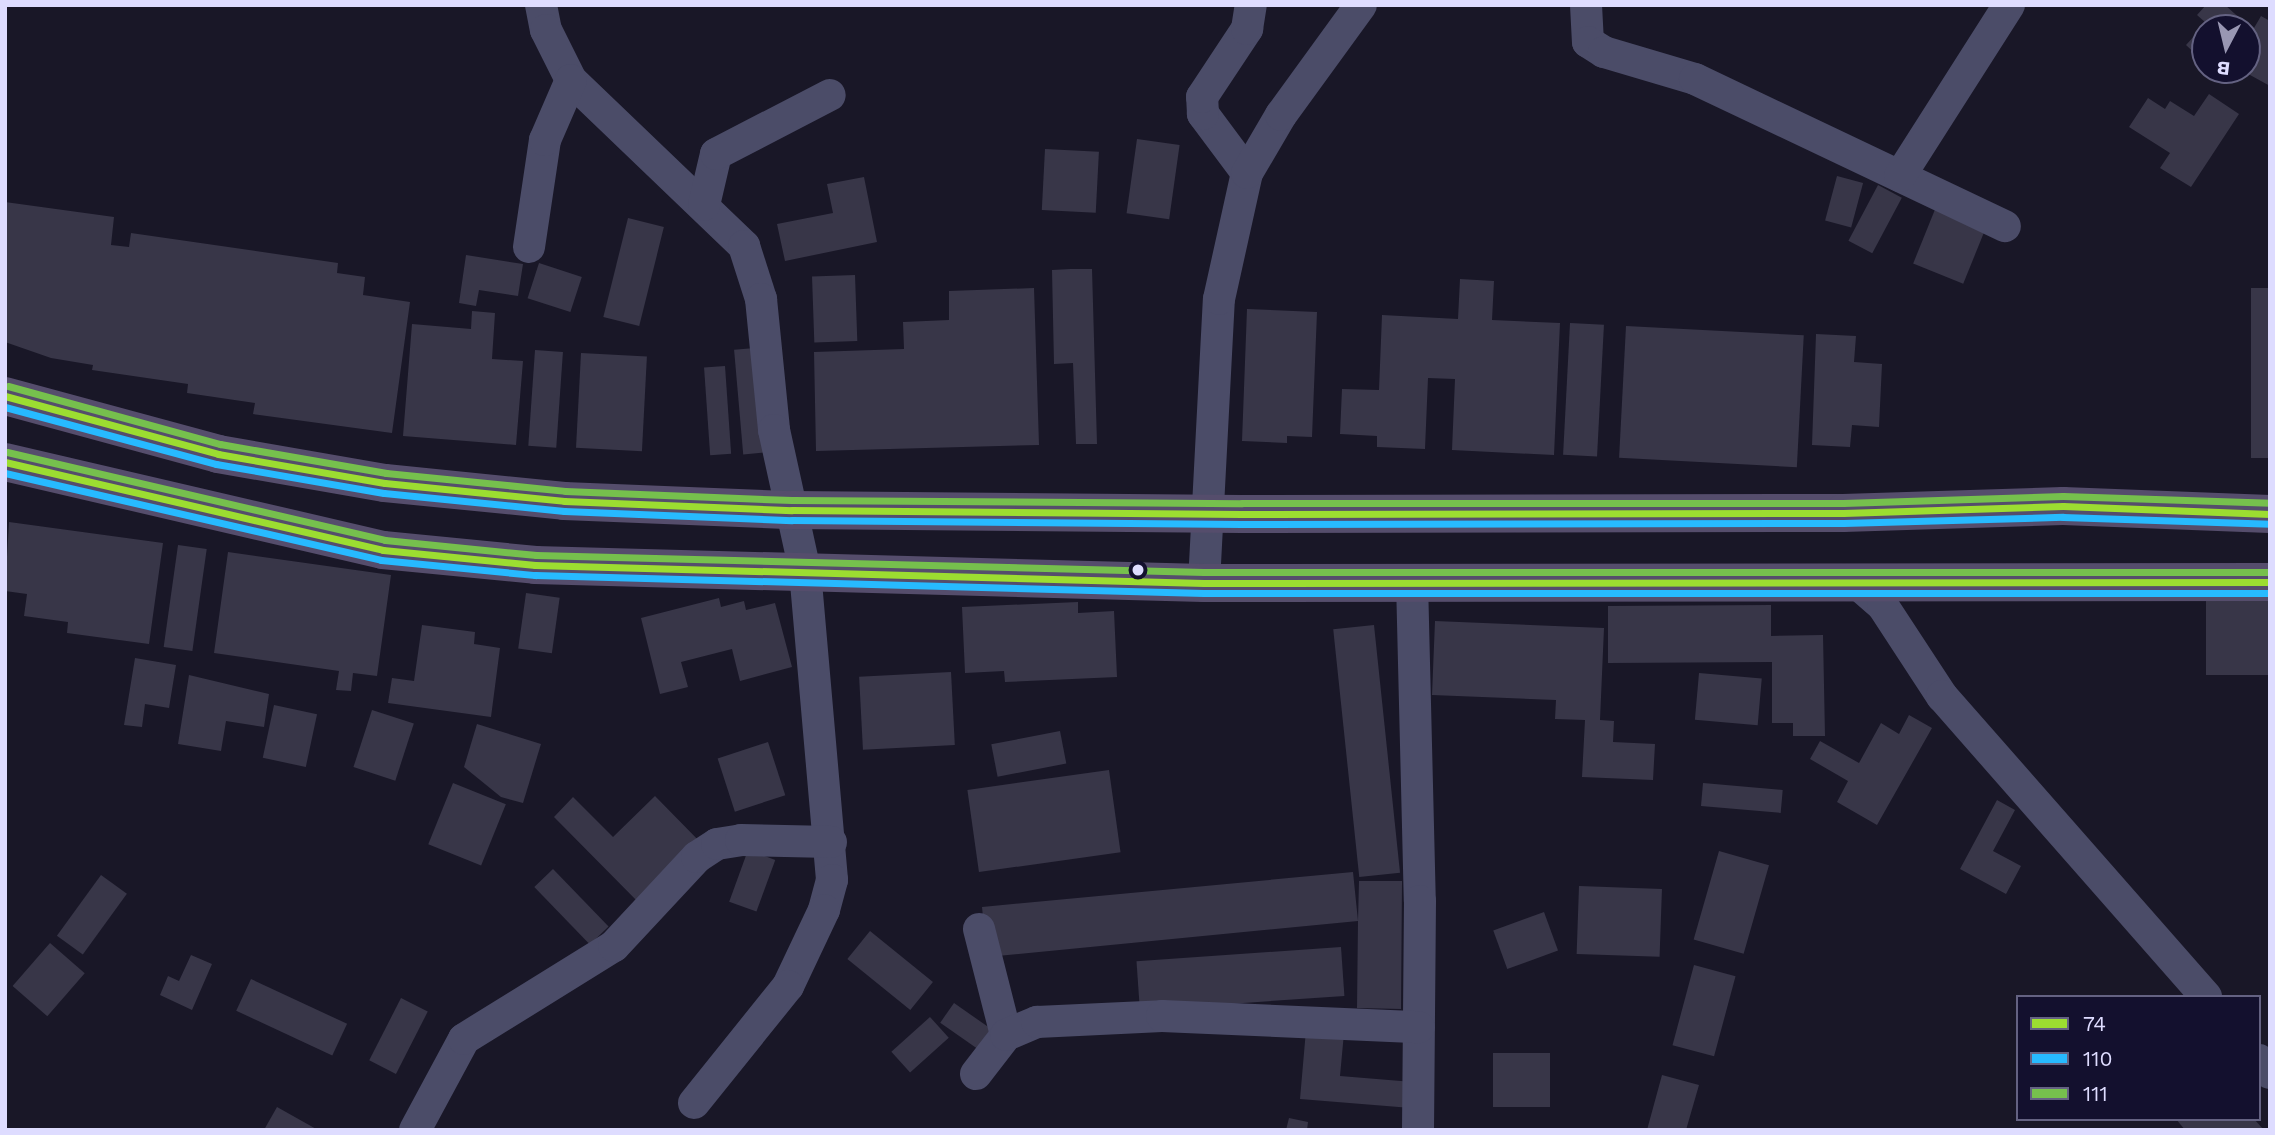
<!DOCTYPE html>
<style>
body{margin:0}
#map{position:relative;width:2275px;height:1135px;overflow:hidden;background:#191727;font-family:"Work Sans",sans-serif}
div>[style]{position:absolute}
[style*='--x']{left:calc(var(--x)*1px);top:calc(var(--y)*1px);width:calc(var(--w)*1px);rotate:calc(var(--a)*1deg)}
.building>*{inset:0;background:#383648;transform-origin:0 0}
.street>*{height:32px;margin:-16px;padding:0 16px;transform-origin:16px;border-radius:16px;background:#4b4c68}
.primary>*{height:38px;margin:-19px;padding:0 19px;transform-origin:19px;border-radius:19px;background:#554d6c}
.bus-1>*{height:7px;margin:-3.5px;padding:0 3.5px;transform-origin:3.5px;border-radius:3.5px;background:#9cdd31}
.bus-2>*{height:7px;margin:-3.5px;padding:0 3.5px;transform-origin:3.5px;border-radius:3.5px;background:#27baff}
.bus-3>*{height:7px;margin:-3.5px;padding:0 3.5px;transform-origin:3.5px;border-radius:3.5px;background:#76c04d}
.dots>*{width:19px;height:19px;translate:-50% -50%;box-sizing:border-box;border:4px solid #13102e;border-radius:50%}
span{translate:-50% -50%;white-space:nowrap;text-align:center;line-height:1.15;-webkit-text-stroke:5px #13102e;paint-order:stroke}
.frame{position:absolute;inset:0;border:7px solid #dedcff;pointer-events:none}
.legend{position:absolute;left:2016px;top:995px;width:245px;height:126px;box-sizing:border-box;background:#13102e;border:2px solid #646282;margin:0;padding:9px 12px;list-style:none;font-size:21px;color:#dedcff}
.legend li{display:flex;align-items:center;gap:14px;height:35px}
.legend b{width:35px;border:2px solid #646282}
.north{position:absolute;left:2191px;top:14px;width:70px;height:70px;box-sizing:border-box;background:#13102e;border:2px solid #646282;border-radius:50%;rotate:187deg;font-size:19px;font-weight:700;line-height:28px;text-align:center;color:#dedcff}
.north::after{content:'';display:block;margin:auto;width:24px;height:32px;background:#9997b3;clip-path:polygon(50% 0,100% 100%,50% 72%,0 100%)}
</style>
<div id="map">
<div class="building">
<i style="clip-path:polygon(2206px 5px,2225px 5px,2253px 30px,2247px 36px,2247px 28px,2205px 28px,2205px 63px,2186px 45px,2206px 23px,2197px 15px)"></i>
<i style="clip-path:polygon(2261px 16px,2270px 21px,2270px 86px,2241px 70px,2247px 70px,2247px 40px)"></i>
<i style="clip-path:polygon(2209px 94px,2239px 114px,2191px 187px,2160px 168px,2170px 153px,2129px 127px,2148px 98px,2165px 109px,2170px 101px,2194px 116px)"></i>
<i style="left:1137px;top:139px;width:43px;height:75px;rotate:8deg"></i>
<i style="left:1045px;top:149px;width:54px;height:61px;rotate:3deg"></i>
<i style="left:1837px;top:176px;width:27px;height:46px;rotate:15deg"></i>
<i style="clip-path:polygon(864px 177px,877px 242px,785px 261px,777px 224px,833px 213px,827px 184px)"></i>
<i style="left:1878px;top:185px;width:27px;height:63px;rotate:28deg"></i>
<i style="clip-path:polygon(5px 202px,114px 217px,111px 245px,129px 247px,131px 233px,338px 263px,337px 273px,365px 277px,363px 295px,410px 302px,392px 433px,253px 414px,255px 403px,187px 393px,188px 384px,92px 370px,93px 365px,51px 358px,5px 342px)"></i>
<i style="left:1936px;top:207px;width:54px;height:61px;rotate:22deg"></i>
<i style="left:628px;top:218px;width:37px;height:102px;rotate:14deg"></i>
<i style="clip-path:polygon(466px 255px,523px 264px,518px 296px,479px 290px,476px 306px,459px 303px)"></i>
<i style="left:539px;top:263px;width:45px;height:37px;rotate:18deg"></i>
<i style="clip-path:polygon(1071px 269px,1092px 269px,1097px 444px,1076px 444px,1073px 363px,1054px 364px,1052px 270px)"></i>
<i style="left:855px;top:275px;width:66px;height:43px;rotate:88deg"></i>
<i style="clip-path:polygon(1460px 279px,1494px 281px,1492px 320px,1560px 323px,1554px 455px,1452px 450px,1455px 379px,1428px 378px,1425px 449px,1377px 447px,1377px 436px,1340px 434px,1342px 389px,1379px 390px,1382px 315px,1458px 319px)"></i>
<i style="clip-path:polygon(1034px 288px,1039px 445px,816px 451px,814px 352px,904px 349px,903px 322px,949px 320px,949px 291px)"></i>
<i style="left:2251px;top:288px;width:19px;height:170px"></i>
<i style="clip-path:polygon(1247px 309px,1317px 312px,1312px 437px,1287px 436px,1287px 443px,1242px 441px)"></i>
<i style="clip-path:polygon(472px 311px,495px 313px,492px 359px,523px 361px,516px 445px,403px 436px,412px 324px,471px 329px)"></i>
<i style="left:1570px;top:323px;width:34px;height:132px;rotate:3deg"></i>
<i style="left:1626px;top:326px;width:178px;height:132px;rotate:3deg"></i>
<i style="clip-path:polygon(1816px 334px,1856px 336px,1854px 362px,1882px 364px,1879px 427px,1852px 425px,1850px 447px,1812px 445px)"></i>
<i style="left:755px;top:348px;width:105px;height:21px;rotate:85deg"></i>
<i style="left:535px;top:350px;width:28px;height:96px;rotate:4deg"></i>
<i style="left:581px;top:353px;width:66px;height:95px;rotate:3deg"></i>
<i style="left:725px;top:366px;width:88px;height:21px;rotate:86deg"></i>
<i style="clip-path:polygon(9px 522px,163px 543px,149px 644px,67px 633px,68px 622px,24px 616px,27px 594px,5px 591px)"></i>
<i style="left:178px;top:545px;width:29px;height:103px;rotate:8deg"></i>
<i style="clip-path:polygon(228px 552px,391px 575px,377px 676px,353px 673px,351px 691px,336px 690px,339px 671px,214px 653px)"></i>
<i style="left:526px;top:593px;width:34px;height:56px;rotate:8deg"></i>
<i style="clip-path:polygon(719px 598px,721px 607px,744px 601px,746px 610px,775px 603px,792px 667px,740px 681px,732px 649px,681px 662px,688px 687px,660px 694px,641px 618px)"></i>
<i style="left:2206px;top:601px;width:64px;height:74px"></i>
<i style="clip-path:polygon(1078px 602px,1078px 613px,1114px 611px,1117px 677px,1005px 682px,1004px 671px,965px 673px,962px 607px)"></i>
<i style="clip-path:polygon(1771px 605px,1771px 636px,1823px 635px,1825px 736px,1793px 736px,1793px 723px,1772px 723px,1772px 662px,1608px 663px,1608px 606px)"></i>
<i style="clip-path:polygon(1435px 621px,1604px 628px,1600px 720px,1614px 721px,1613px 742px,1655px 744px,1653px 780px,1582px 777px,1585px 720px,1555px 719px,1556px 700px,1432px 695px)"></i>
<i style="clip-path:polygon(422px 625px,475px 632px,474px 644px,500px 648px,491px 717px,388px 703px,392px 678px,414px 681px)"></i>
<i style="left:1374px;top:625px;width:249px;height:41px;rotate:84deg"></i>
<i style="clip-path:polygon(135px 658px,176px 665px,169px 708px,145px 704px,142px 727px,124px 725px)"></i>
<i style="left:951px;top:672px;width:73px;height:92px;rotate:87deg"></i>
<i style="left:1699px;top:673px;width:63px;height:47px;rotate:5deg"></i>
<i style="clip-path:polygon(189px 675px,269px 694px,264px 727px,226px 721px,221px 751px,178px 744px)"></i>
<i style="left:274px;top:705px;width:44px;height:54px;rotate:12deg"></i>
<i style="left:372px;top:710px;width:44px;height:60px;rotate:18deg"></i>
<i style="clip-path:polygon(1909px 715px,1932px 728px,1877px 825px,1837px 802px,1848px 781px,1810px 759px,1820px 741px,1859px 763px,1881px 723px,1899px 734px)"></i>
<i style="clip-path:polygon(477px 724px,541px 744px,523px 803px,501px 797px,464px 767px)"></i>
<i style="left:1060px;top:731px;width:33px;height:70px;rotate:79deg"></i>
<i style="left:768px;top:742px;width:56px;height:53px;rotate:72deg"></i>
<i style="left:1109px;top:770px;width:83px;height:143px;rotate:82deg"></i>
<i style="left:453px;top:783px;width:57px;height:66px;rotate:22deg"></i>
<i style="left:1703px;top:783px;width:80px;height:23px;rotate:5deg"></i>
<i style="clip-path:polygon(655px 796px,704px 846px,642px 906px,554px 817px,573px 797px,613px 837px)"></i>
<i style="clip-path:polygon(1997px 800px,2015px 810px,1993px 851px,2021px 866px,2006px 894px,1960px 869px)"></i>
<i style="left:748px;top:850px;width:29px;height:55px;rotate:20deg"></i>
<i style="left:1719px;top:851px;width:52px;height:92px;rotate:16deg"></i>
<i style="left:553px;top:869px;width:80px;height:26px;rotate:46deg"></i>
<i style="clip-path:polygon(1353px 872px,1358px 921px,1359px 881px,1402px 881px,1401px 1009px,1357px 1008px,1358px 921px,987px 957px,982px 907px)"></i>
<i style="left:101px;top:875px;width:32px;height:75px;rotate:36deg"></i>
<i style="left:1579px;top:886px;width:83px;height:68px;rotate:2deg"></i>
<i style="left:1544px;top:912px;width:41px;height:54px;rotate:70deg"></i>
<i style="left:870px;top:931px;width:81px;height:36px;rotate:39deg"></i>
<i style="left:50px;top:943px;width:46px;height:57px;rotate:41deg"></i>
<i style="left:1341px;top:947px;width:49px;height:205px;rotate:86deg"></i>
<i style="clip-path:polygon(191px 955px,212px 964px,192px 1010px,160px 995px,168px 976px,179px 981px)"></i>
<i style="left:1694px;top:965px;width:43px;height:83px;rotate:15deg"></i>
<i style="left:251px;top:979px;width:106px;height:35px;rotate:25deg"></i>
<i style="left:401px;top:998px;width:30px;height:70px;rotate:27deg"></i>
<i style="left:954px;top:1003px;width:45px;height:24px;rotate:35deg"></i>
<i style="left:930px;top:1017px;width:28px;height:52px;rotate:48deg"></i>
<i style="clip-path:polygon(1306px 1030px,1344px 1033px,1340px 1076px,1413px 1082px,1411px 1108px,1300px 1099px)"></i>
<i style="left:1550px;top:1053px;width:54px;height:57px;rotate:90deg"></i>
<i style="clip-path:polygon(1662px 1075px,1699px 1085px,1686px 1130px,1647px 1130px)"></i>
<i style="clip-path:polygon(277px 1107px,318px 1130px,264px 1130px)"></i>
<i style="clip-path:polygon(1289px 1118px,1308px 1122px,1307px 1130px,1286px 1130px)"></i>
<i style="clip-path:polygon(2176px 1119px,2254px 1119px,2264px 1130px,2185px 1130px)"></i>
</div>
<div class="street">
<i style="--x:541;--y:5;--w:25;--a:79"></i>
<i style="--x:546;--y:30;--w:56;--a:63.4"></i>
<i style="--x:571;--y:80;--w:240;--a:43.8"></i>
<i style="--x:744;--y:246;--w:56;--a:72.2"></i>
<i style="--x:761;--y:299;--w:132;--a:84.3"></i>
<i style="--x:774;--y:430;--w:144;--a:77.6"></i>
<i style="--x:805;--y:571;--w:310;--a:85"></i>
<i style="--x:832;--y:880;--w:31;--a:105"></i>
<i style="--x:824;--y:910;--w:84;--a:115.3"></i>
<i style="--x:788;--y:986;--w:150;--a:128.8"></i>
<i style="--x:1586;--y:5;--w:37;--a:87"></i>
<i style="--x:1588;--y:42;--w:19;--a:32"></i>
<i style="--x:1604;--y:52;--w:95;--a:16.5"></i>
<i style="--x:1695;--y:79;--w:343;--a:25.4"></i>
<i style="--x:1247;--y:173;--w:74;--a:-126.7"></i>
<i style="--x:1203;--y:114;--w:17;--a:-93"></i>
<i style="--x:1202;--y:97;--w:82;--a:-56.5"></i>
<i style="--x:1247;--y:29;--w:24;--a:-81"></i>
<i style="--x:1900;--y:176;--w:203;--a:-57.5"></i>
<i style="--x:704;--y:205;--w:52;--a:-76.8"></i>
<i style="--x:716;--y:154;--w:128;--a:-27.4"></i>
<i style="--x:529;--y:247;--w:108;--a:-81.5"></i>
<i style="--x:545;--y:140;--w:65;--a:-66.6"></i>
<i style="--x:1412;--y:581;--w:320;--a:88.6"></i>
<i style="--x:1420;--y:901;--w:229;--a:90.5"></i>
<i style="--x:1204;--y:583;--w:284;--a:-87"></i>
<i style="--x:1219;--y:299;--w:129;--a:-77.5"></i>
<i style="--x:1247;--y:173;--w:67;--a:-59.6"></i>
<i style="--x:1281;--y:115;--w:136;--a:-54"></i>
<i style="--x:1859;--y:585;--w:32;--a:41"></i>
<i style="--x:1883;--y:606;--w:108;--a:56.8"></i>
<i style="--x:1942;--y:696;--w:400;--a:48.7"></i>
<i style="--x:979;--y:929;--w:109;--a:75.7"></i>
<i style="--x:2259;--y:1060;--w:17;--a:50"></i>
<i style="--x:976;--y:1074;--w:49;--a:-52.4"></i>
<i style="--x:1006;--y:1035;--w:34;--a:-23"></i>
<i style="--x:1037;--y:1022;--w:125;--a:-2.7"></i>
<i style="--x:1162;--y:1016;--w:257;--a:2.5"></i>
<i style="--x:415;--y:1130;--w:103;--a:-61.7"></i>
<i style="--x:464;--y:1039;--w:176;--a:-31.8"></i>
<i style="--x:614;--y:946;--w:122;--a:-47"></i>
<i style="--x:697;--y:857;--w:24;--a:-33"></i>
<i style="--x:717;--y:844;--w:24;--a:-9"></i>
<i style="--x:741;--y:840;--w:90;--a:1.3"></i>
</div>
<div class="primary">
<i style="--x:5;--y:396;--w:221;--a:15.2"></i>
<i style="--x:218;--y:454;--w:169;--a:9.9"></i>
<i style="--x:385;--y:483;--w:180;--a:5.7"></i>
<i style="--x:564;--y:501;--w:228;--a:2.3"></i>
<i style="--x:792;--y:510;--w:450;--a:0.5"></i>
<i style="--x:1242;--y:514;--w:601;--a:-0.1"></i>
<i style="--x:1843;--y:513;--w:220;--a:-1.8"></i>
<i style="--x:2063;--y:506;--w:207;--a:2.2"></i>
<i style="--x:5;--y:462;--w:388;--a:13.1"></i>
<i style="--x:383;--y:550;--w:153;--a:5.6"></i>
<i style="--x:535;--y:565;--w:669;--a:1.54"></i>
<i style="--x:1204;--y:583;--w:1066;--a:-0.05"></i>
</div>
<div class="bus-1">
<i style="--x:5;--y:396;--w:221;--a:15.2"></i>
<i style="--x:218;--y:454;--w:169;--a:9.9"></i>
<i style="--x:385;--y:483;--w:180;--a:5.7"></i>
<i style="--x:564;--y:501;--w:228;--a:2.3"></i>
<i style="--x:792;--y:510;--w:450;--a:0.5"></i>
<i style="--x:1242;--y:514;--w:601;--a:-0.1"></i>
<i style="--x:1843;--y:513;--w:220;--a:-1.8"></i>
<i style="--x:2063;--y:506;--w:207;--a:2.2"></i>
<i style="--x:5;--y:462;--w:388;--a:13.1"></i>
<i style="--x:383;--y:550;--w:153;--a:5.6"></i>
<i style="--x:535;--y:565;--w:669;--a:1.54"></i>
<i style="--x:1204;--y:583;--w:1066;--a:-0.05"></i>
</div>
<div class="bus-2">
<i style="--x:5;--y:407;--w:219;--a:15.1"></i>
<i style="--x:216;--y:464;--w:170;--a:9.8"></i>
<i style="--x:384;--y:493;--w:181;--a:5.7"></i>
<i style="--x:564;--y:511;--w:228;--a:2.3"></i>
<i style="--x:792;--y:520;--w:450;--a:0.5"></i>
<i style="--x:1242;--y:524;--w:601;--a:-0.1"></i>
<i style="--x:1843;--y:523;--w:220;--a:-1.6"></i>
<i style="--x:2063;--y:517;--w:207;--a:1.9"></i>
<i style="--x:5;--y:473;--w:386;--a:13"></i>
<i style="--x:381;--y:560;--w:155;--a:5.6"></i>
<i style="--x:535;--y:575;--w:669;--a:1.54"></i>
<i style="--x:1204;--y:593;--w:1066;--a:0"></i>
</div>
<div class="bus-3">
<i style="--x:8;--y:386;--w:220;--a:15.3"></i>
<i style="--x:220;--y:444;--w:169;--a:9.9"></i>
<i style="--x:386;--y:473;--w:180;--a:5.7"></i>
<i style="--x:565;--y:491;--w:227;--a:2.3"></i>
<i style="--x:792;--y:500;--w:450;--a:0.4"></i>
<i style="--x:1242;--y:503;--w:601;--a:0"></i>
<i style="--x:1843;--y:503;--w:220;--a:-1.8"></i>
<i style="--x:2063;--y:496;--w:207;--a:1.9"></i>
<i style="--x:7;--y:452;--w:388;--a:13.1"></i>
<i style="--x:385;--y:540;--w:152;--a:5.7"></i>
<i style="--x:536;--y:555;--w:668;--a:1.46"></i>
<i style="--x:1204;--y:572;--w:1066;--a:0"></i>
</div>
<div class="dots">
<i style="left:1138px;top:570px;background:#dedcff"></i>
</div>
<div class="frame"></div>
<ul class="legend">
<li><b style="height:9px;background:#9cdd31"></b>74</li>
<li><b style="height:9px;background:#27baff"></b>110</li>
<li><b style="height:9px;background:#76c04d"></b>111</li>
</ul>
<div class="north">B</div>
</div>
